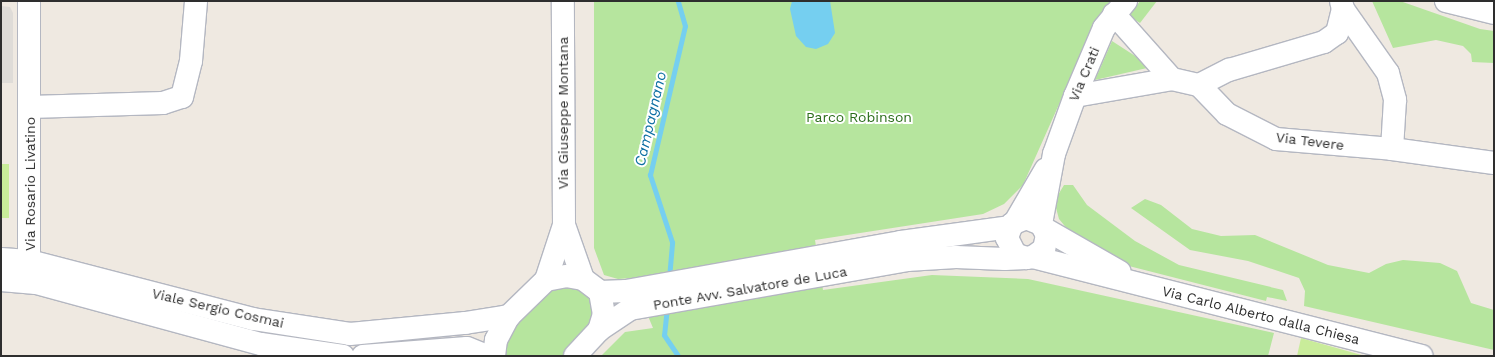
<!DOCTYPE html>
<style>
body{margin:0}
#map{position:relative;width:1495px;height:357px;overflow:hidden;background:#efe9e1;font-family:"Work Sans",sans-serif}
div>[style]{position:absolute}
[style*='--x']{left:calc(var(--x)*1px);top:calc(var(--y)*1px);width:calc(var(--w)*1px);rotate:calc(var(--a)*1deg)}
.green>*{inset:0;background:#b6e59e}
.pitch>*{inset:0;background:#c9ec9a;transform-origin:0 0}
.plaza>*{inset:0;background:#dfdcd8}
.water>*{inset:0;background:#75cff0}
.stream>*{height:5px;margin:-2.5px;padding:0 2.5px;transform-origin:2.5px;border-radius:2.5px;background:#75cff0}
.roads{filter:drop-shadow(1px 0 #b4b7c1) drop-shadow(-1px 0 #b4b7c1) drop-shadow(0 1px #b4b7c1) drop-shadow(0 -1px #b4b7c1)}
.minor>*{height:22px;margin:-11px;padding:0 11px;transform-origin:11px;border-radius:11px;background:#fff}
span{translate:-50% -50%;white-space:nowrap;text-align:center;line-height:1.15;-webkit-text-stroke:4px #fff;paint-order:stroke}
.street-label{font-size:14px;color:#2e2e2e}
.park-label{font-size:14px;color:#2c6e1b}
.water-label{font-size:15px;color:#0d6fa3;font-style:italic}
.frame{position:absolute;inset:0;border:2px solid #2e2e2e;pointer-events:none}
</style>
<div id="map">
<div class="green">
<i style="clip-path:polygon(594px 1px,1116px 1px,1077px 64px,1023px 185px,1004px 204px,983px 214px,815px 240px,823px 290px,932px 275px,1028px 279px,1274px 333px,1268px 356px,601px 356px,625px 332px,653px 328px,632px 278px,618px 279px,604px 275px,594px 248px)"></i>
<i style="clip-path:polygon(1140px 1px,1157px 1px,1140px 23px,1129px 16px)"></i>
<i style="clip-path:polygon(1372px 1px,1400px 1px,1480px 29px,1494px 31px,1494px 63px,1472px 62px,1471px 54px,1463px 46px,1436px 40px,1393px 48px)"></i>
<i style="clip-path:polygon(1112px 41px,1146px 63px,1147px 68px,1095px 80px)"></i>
<i style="clip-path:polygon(1064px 185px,1073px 185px,1087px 205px,1135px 241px,1179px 265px,1283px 290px,1287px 301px,1267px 297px,1266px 301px,1121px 264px,1073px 236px,1059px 219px,1056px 208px,1058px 195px)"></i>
<i style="clip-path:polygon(1145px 199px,1161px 205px,1192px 229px,1221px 236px,1255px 235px,1328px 265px,1369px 273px,1386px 264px,1403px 260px,1440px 263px,1457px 271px,1471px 303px,1494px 310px,1494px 350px,1304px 306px,1305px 291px,1299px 278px,1248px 261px,1190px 250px,1131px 208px)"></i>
<i style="clip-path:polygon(581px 282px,600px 314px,569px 356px,498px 356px,500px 341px,548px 284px)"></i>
</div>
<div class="pitch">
<i style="left:1px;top:164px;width:8px;height:54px"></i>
<i style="clip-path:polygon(1301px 338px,1365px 356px,1297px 356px)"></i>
</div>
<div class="plaza">
<i style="clip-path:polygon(1px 6px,10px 7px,13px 13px,13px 83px,1px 83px)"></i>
</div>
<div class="water">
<i style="clip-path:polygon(792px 1px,830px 1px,835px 33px,828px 44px,816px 49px,806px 47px,796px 36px,790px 9px)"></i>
</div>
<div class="stream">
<i style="--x:669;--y:278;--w:36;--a:-85"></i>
<i style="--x:672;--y:242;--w:71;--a:-108.2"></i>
<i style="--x:650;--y:175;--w:153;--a:-76.8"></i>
<i style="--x:685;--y:26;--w:26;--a:-106"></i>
<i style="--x:667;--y:307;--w:28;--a:96"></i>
<i style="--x:664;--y:335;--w:25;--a:56"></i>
</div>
<div class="roads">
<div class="minor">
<i style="--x:1446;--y:1;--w:49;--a:14"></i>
<i style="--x:1343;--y:9;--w:78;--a:54.9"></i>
<i style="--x:1388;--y:73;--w:28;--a:75"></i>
<i style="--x:1395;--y:100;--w:49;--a:93.5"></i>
<i style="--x:1392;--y:149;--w:103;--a:7.8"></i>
<i style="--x:1114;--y:14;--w:87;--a:48.3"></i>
<i style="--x:1172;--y:79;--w:28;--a:13"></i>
<i style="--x:1199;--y:85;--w:34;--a:-27"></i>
<i style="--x:1229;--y:70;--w:99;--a:-16.4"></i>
<i style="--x:1324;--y:42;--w:16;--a:-35"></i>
<i style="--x:1337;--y:33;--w:25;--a:-76"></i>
<i style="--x:1343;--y:9;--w:8;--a:-104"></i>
<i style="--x:1199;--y:85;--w:40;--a:46"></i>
<i style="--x:1227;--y:114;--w:55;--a:27"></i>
<i style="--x:1276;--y:139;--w:116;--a:4.9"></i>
<i style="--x:1075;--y:96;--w:98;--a:-9.9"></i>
<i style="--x:30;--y:107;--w:133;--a:-1.7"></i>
<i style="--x:163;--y:103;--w:20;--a:-18"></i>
<i style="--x:182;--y:97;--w:37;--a:-76"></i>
<i style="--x:191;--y:61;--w:60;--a:-85.2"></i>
<i style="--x:1015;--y:222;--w:61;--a:-59.7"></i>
<i style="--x:1041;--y:224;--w:71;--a:-79.5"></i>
<i style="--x:1054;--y:154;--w:62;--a:-70.1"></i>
<i style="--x:1075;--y:96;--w:74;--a:-66.9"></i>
<i style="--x:1104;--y:28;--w:35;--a:-51"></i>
<i style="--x:564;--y:225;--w:57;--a:70.6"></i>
<i style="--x:1045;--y:229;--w:86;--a:29.8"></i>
<i style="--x:1033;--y:257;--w:401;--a:14.3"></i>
<i style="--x:1;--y:259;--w:28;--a:4"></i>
<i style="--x:29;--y:261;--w:231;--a:14.5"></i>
<i style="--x:253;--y:319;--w:98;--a:8.8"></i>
<i style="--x:350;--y:334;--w:116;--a:-5.5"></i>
<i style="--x:465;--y:323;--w:45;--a:-9"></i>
<i style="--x:29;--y:261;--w:260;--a:-90"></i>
<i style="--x:1;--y:280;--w:35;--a:5"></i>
<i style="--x:36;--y:283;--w:233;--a:15.2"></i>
<i style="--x:261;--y:344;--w:83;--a:8.3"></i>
<i style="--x:546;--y:280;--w:58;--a:-71.9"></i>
<i style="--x:564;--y:225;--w:224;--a:-90.3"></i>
<i style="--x:600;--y:292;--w:26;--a:-2"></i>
<i style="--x:626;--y:291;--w:279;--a:-10.1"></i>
<i style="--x:901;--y:242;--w:111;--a:-7.8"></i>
<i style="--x:599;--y:330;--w:37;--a:-34"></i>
<i style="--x:630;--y:309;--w:281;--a:-10"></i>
<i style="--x:907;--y:260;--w:49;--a:-3.5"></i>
<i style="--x:956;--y:257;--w:49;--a:2.3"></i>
<i style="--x:1005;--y:259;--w:21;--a:-3"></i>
<i style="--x:1026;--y:258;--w:7;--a:-8"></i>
<i style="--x:1033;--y:257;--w:14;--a:-36"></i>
<i style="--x:1044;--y:249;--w:14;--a:-78"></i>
<i style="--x:1047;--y:235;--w:13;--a:-119"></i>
<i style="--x:1041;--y:224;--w:16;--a:-158"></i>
<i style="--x:1026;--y:218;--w:15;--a:157"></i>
<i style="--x:1012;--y:224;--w:15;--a:110"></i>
<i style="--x:1007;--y:238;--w:18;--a:63"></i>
<i style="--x:1015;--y:254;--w:12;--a:20"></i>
<i style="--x:363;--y:356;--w:104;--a:-4.4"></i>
<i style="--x:467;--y:348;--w:22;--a:22"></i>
<i style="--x:494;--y:356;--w:16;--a:-83"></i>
<i style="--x:496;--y:340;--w:27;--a:-62"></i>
<i style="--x:509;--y:316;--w:52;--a:-44.2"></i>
<i style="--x:546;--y:280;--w:20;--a:-11"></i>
<i style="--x:566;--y:276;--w:17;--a:10"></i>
<i style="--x:583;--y:279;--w:21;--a:37"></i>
<i style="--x:600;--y:292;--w:22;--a:80"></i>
<i style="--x:604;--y:314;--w:17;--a:107"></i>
<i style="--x:599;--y:330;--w:35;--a:133"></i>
</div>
</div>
<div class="street-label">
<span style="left:1084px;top:74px;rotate:-67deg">Via Crati</span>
<span style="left:563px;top:113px;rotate:-90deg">Via Giuseppe Montana</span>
<span style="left:1310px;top:141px;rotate:7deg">Via Tevere</span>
<span style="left:30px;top:184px;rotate:-90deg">Via Rosario Livatino</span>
<span style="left:750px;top:288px;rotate:-10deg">Ponte Avv. Salvatore de Luca</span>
<span style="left:218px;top:308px;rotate:13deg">Viale Sergio Cosmai</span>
<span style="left:1261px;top:315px;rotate:14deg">Via Carlo Alberto dalla Chiesa</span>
</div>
<div class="park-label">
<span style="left:859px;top:117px">Parco Robinson</span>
</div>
<div class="water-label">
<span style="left:651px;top:119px;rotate:-77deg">Campagnano</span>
</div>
<div class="frame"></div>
</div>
